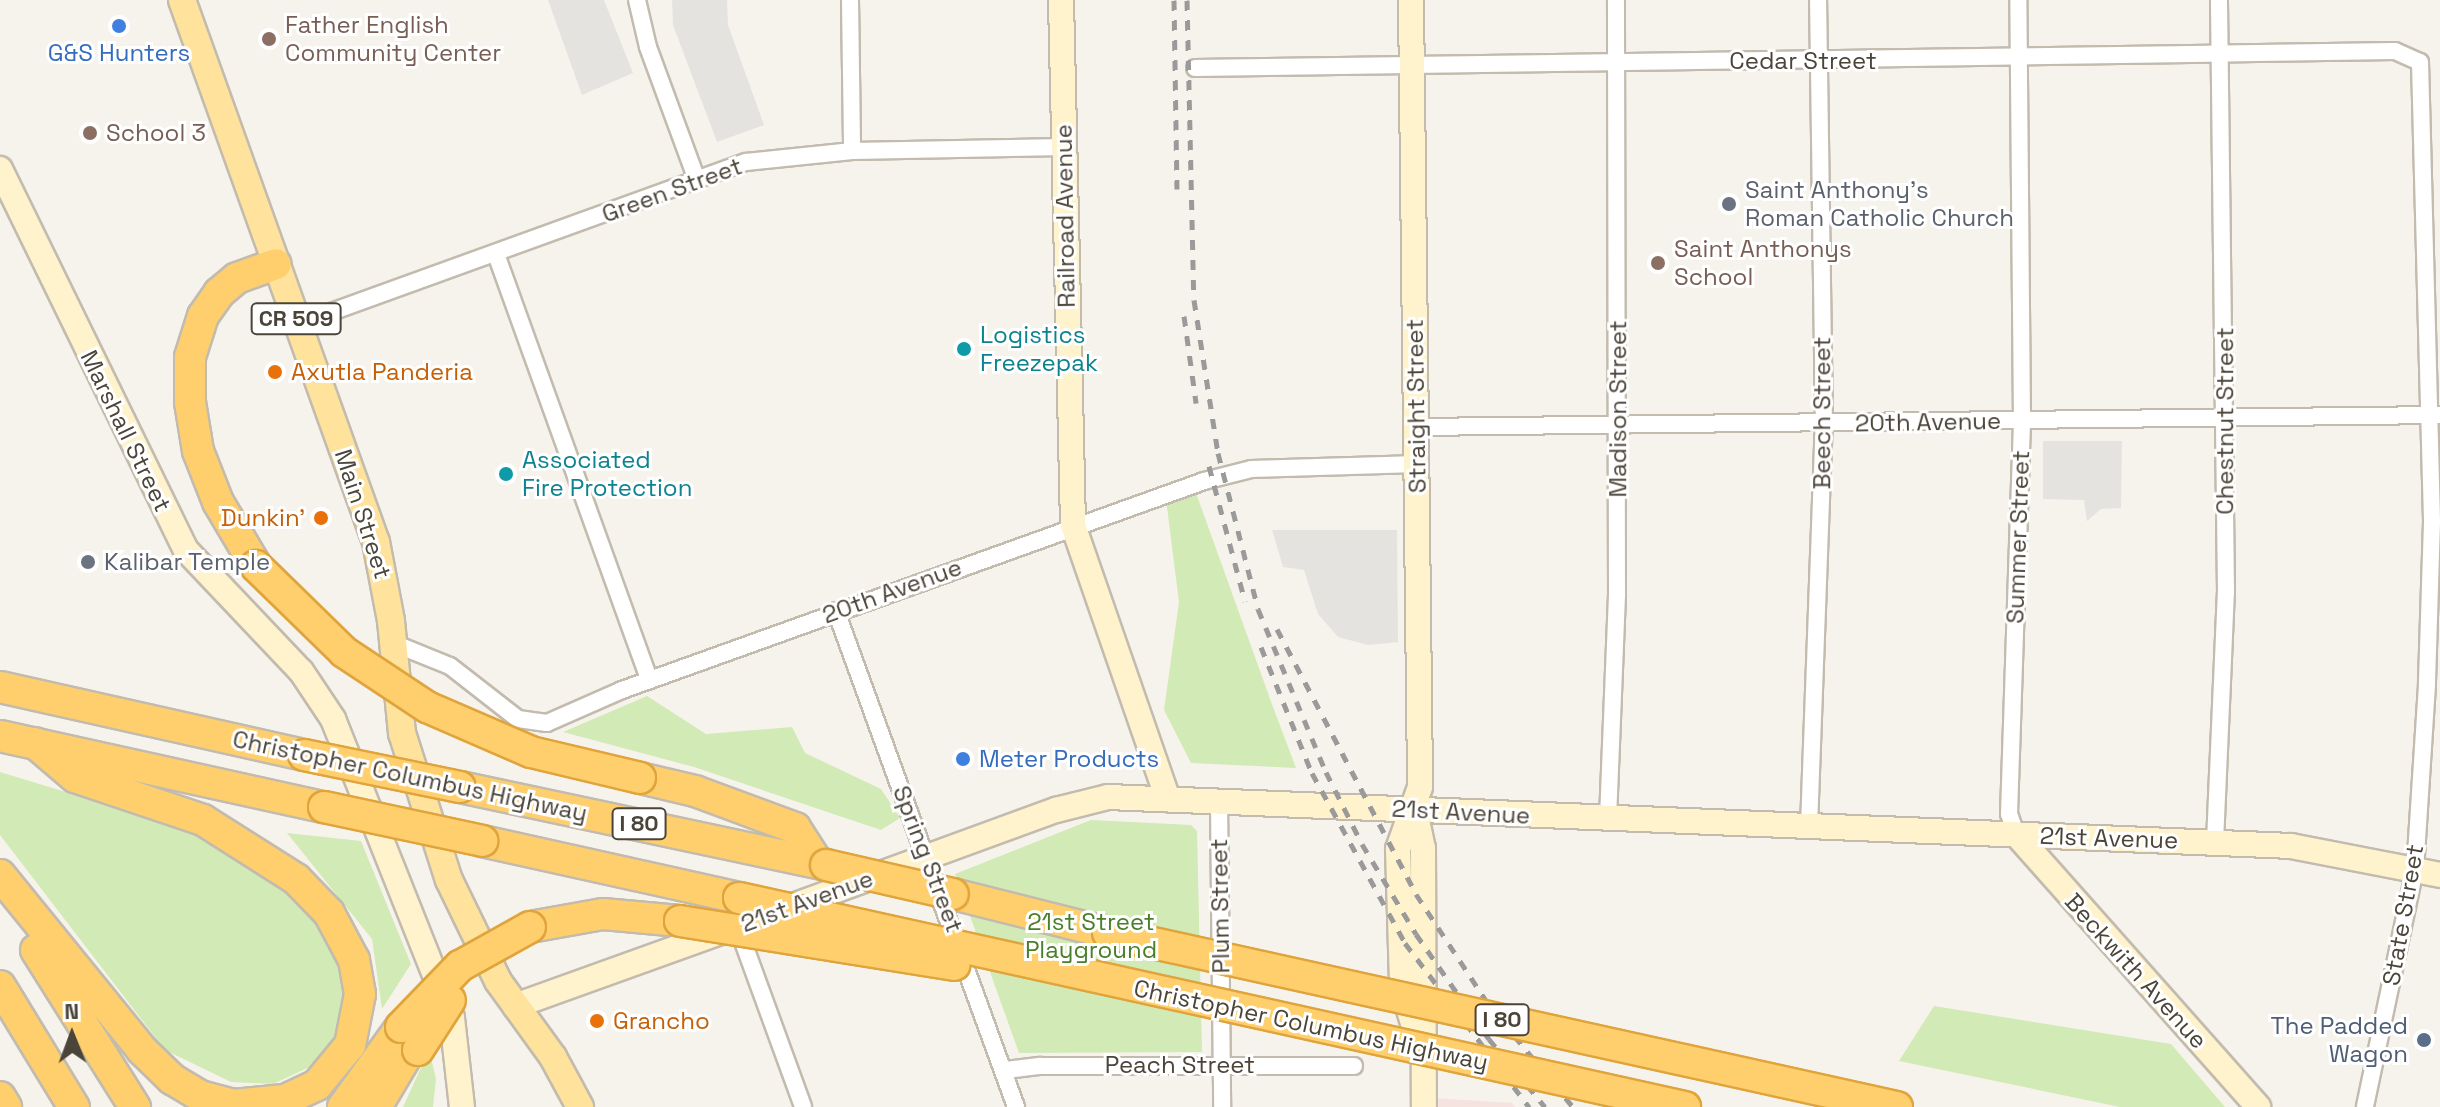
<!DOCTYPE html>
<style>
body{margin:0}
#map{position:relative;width:2440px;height:1107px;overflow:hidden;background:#f6f3ec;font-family:"Space Grotesk",sans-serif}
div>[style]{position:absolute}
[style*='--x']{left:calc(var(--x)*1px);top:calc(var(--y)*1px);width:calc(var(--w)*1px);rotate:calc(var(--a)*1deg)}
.medical>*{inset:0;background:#f6e3e0}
.green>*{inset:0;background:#d2eab5}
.parking>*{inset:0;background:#e5e3e0}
.roads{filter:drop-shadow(2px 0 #c2bbae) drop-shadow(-2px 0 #c2bbae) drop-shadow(0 2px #c2bbae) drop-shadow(0 -2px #c2bbae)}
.street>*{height:16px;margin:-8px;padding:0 8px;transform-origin:8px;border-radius:8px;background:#fff}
.secondary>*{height:24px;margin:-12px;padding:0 12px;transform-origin:12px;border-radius:12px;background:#fff3cd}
.primary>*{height:26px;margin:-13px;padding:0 13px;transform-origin:13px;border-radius:13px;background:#ffe39c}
.highway>*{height:30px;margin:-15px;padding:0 15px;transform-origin:15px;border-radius:15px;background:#ffcf6e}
.rail>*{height:5px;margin-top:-2.5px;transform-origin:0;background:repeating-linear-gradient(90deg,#9a9a9a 0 10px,transparent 0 20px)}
.bridges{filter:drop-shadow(2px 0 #e0a43c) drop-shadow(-2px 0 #e0a43c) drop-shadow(0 2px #e0a43c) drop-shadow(0 -2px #e0a43c)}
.highway-bridge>*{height:30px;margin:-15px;padding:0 15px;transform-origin:15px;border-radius:15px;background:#ffcf6e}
.dots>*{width:22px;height:22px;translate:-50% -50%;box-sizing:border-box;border:4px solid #fff;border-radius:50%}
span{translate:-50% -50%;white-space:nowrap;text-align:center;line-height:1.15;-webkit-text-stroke:6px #fff;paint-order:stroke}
.shield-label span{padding:2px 6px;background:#fff;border:2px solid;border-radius:6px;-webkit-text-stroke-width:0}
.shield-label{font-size:22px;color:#4b4439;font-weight:700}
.education-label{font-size:24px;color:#785e54}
.left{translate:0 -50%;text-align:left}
.shop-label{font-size:24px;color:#366cbe}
.street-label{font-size:24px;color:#4b4439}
.worship-label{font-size:24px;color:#5b616d}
.culture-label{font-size:24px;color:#0d838f}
.food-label{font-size:24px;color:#c56008}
.right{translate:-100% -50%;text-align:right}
.park-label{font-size:24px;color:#4a7f2a}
.service-label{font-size:24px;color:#4e5e75}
.north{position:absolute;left:32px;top:995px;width:80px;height:80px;-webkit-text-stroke:6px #fff;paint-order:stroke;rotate:359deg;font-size:22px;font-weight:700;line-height:32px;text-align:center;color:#4b4439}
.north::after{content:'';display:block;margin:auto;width:28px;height:36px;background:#4b4439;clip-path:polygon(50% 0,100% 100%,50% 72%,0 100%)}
</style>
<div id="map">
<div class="medical">
<i style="clip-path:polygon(1433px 1098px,1512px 1103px,1515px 1107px,1434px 1107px)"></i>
</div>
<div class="green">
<i style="clip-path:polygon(1196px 493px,1273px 707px,1296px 768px,1191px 763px,1164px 710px,1179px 602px,1166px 499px)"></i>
<i style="clip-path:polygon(647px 696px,706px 734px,792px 727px,805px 753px,881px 789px,900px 818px,881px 830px,694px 767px,563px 732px)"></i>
<i style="clip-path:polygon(0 772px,217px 838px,312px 906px,349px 964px,344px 1019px,318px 1063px,273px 1084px,231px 1082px,165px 1050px,0 835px)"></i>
<i style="clip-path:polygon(1091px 820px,1191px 825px,1197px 831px,1202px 1052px,1019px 1053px,955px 874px)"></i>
<i style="clip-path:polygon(287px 833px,361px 841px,411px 964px,382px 1009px,372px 939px)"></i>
<i style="clip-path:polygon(1934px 1006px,2171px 1044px,2225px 1107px,2120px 1107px,1899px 1061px)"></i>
<i style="clip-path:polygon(429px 1050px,436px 1079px,433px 1107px,403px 1107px)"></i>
</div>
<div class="parking">
<i style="clip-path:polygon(548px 0,604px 0,633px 73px,582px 95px)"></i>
<i style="clip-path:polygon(672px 0,727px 0,728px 25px,764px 125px,717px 142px,673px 25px)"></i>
<i style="clip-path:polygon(2043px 441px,2122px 441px,2121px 508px,2101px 509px,2087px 521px,2084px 500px,2043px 499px)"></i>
<i style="clip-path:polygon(1272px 530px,1397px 530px,1398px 642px,1368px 645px,1338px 637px,1318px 614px,1304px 570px,1283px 567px)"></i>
</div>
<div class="roads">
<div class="street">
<i style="--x:637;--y:0;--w:48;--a:76.8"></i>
<i style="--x:648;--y:47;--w:142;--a:69.8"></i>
<i style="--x:850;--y:0;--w:151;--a:89.2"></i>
<i style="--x:1195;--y:68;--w:1200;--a:-0.81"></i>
<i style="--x:2395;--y:51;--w:27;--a:24"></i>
<i style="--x:2420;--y:62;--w:460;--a:88.5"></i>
<i style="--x:2432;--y:522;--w:163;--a:91.8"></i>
<i style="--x:2427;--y:685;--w:184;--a:93.7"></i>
<i style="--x:2415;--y:869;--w:243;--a:101.9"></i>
<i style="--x:496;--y:254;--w:453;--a:70.2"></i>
<i style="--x:298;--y:324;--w:476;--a:-19.9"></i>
<i style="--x:746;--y:162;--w:107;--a:-5.9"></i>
<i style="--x:852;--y:151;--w:212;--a:-1.1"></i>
<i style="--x:1416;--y:427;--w:1024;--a:-0.67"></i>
<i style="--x:836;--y:611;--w:528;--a:70.05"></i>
<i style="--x:393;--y:643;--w:61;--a:22"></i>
<i style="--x:450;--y:666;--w:86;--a:37.9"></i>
<i style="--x:518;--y:719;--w:29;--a:8"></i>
<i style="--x:547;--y:723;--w:82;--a:-23.7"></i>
<i style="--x:622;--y:690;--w:618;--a:-19.75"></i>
<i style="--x:1204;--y:481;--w:49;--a:-14.3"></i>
<i style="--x:1251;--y:469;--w:167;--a:-1.7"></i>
<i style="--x:1219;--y:801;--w:306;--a:89.4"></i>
<i style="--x:1608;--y:819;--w:224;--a:-87.7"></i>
<i style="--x:1617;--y:595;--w:595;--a:-90.1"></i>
<i style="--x:1809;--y:827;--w:402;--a:-87.9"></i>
<i style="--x:1824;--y:425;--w:425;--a:-90.8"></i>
<i style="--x:2016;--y:834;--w:21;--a:-109"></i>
<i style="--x:2009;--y:814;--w:394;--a:-88.1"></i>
<i style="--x:2022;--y:420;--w:420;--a:-90.5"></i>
<i style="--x:2215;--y:842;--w:250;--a:-87.5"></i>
<i style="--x:2226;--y:592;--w:592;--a:-90.68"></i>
<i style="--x:738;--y:928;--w:190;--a:70"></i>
<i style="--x:1006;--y:1070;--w:35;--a:-7"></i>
<i style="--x:1041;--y:1066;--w:313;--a:0"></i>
</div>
<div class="secondary">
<i style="--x:1061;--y:0;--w:525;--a:88.69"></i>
<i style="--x:1073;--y:525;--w:290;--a:70.9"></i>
<i style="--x:1411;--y:0;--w:787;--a:89.34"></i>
<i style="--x:1420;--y:787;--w:66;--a:109.5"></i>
<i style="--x:1398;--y:849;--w:137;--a:88.3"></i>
<i style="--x:1402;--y:986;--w:64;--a:73.6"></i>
<i style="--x:0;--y:169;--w:424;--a:64"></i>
<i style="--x:186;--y:550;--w:167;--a:46.5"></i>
<i style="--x:301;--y:671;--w:58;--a:56.3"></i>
<i style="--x:333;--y:719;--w:322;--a:68.3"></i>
<i style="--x:452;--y:1018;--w:90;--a:83.6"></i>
<i style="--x:1415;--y:811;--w:38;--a:78"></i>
<i style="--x:1423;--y:848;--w:259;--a:89.8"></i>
<i style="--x:2016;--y:834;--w:365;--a:48.4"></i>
<i style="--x:782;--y:910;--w:292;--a:-20.1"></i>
<i style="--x:1056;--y:810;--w:54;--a:-14"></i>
<i style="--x:1108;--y:797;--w:1184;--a:2.37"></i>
<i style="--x:2291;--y:846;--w:152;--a:11"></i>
<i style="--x:515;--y:1006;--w:231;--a:-19.8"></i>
</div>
<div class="primary">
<i style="--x:182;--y:0;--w:576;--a:70.31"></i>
<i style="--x:376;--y:542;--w:80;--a:79.2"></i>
<i style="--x:391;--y:621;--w:113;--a:84.4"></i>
<i style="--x:402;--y:733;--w:154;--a:72.3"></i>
<i style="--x:449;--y:880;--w:112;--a:64.1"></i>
<i style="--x:498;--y:981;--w:94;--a:54.1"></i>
<i style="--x:553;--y:1057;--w:57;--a:61.6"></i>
</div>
<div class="highway">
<i style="--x:256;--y:566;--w:74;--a:-120.7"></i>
<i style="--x:218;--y:502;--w:55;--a:-111.4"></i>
<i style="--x:198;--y:451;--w:50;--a:-99.3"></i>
<i style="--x:190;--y:402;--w:45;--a:-90"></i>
<i style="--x:190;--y:357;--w:43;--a:-72.4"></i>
<i style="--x:203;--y:316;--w:28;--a:-55"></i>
<i style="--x:219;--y:293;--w:23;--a:-40"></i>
<i style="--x:237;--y:278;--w:41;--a:-19.7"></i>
<i style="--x:0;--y:687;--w:312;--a:12.6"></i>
<i style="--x:0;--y:736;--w:332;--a:12.4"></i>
<i style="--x:640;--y:778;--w:57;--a:13.3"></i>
<i style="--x:695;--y:791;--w:107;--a:20.3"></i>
<i style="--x:795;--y:828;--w:40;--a:57.1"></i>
<i style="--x:460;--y:787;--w:374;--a:12"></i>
<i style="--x:482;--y:841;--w:263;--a:12.5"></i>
<i style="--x:0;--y:875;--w:225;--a:50.9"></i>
<i style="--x:142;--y:1050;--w:42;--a:44"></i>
<i style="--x:172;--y:1079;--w:33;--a:31"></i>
<i style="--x:200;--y:1096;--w:34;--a:15"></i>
<i style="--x:233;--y:1105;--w:52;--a:-5.5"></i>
<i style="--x:285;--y:1100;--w:35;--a:-25"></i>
<i style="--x:317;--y:1085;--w:52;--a:-50.5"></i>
<i style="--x:350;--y:1045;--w:52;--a:-78.9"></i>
<i style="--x:360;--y:994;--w:35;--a:-100"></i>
<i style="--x:354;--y:960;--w:53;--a:-118"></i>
<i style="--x:329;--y:913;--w:47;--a:-134.1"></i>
<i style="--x:296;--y:879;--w:110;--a:-147.6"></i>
<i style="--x:203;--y:820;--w:135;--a:-161.4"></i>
<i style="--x:75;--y:777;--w:52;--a:-139.6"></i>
<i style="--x:953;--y:894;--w:160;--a:14.1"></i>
<i style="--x:530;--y:927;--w:74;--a:-10.1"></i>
<i style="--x:603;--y:914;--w:77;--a:5.2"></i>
<i style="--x:36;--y:950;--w:186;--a:57.8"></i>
<i style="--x:0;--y:986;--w:142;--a:58.6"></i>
<i style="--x:0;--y:1097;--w:12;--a:59"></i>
<i style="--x:343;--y:1107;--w:99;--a:-54.1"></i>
<i style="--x:376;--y:1107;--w:72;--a:-59.2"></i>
</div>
</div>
<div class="rail">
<i style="--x:1174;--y:0;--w:189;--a:89.1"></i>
<i style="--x:1187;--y:0;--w:300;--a:88.7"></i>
<i style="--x:1194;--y:300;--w:155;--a:81.1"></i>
<i style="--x:1218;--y:453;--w:161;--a:75.6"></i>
<i style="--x:1258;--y:609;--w:177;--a:67.4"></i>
<i style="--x:1326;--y:772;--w:80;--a:63.4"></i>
<i style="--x:1362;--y:844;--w:105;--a:59"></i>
<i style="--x:1416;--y:934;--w:128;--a:55.2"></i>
<i style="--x:1489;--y:1039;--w:88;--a:50.5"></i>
<i style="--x:1184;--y:316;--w:88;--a:82.1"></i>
<i style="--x:1209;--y:466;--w:140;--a:75.1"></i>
<i style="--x:1277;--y:629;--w:299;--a:62.3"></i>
<i style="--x:1416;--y:894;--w:133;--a:56.7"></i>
<i style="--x:1489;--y:1005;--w:132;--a:50.5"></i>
<i style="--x:1261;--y:647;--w:136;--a:68"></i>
<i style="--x:1312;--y:773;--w:194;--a:61.3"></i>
<i style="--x:1405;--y:943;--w:206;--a:52.9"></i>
</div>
<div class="bridges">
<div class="highway-bridge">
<i style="--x:256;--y:566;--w:123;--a:44.3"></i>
<i style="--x:344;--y:652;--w:100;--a:33.5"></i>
<i style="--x:427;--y:707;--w:113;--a:23.4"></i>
<i style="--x:531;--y:752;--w:112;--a:13.4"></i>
<i style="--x:304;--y:755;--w:159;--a:11.6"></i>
<i style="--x:324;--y:807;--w:162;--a:12.1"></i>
<i style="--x:826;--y:865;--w:130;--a:12.9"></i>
<i style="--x:739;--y:898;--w:969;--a:12.46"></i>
<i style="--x:680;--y:921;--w:278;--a:9.1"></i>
<i style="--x:1108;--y:933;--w:808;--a:12.44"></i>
<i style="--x:401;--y:1027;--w:85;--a:-46"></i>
<i style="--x:460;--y:966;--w:80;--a:-29.1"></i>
<i style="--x:418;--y:1050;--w:59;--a:-57.4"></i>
</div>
</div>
<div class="dots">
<i style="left:119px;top:26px;background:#3f7fe0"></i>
<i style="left:269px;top:39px;background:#8d6e63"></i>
<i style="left:90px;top:133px;background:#8d6e63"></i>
<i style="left:1729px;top:204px;background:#6b7280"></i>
<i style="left:1658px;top:263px;background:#8d6e63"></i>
<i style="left:964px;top:349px;background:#0f9aa8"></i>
<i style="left:275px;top:372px;background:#e8710a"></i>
<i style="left:506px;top:474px;background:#0f9aa8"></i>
<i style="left:321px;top:518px;background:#e8710a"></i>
<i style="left:88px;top:562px;background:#6b7280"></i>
<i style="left:963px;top:759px;background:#3f7fe0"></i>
<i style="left:597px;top:1021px;background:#e8710a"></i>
<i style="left:2424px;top:1040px;background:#5c6f8a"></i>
</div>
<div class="shield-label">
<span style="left:296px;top:319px">CR 509</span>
<span style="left:639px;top:824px">I 80</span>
<span style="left:1502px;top:1020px">I 80</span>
</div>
<div class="education-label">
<span class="left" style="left:285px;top:39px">Father English<br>Community Center</span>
<span class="left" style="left:106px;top:133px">School 3</span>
<span class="left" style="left:1674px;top:263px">Saint Anthonys<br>School</span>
</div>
<div class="shop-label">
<span style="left:119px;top:53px">G&amp;S Hunters</span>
<span class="left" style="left:979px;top:759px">Meter Products</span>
</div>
<div class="street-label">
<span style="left:1803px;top:61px">Cedar Street</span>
<span style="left:672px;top:190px;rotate:-20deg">Green Street</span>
<span style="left:1065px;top:216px;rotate:-91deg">Railroad Avenue</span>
<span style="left:1416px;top:406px;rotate:-91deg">Straight Street</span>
<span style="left:1618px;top:409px;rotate:-90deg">Madison Street</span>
<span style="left:1822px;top:413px;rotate:-90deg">Beech Street</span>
<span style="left:2225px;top:421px;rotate:-90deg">Chestnut Street</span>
<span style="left:1928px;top:422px;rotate:-1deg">20th Avenue</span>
<span style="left:126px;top:431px;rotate:64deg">Marshall Street</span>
<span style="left:363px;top:514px;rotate:72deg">Main Street</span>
<span style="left:2018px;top:537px;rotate:-88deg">Summer Street</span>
<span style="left:892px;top:591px;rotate:-20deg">20th Avenue</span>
<span style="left:410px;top:776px;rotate:12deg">Christopher Columbus Highway</span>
<span style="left:1461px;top:812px;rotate:3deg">21st Avenue</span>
<span style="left:2109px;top:838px;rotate:2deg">21st Avenue</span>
<span style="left:928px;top:859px;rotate:69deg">Spring Street</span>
<span style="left:807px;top:901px;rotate:-20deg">21st Avenue</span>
<span style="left:1220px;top:906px;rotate:-91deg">Plum Street</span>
<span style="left:2403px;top:915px;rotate:-80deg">State Street</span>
<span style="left:2136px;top:971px;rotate:48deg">Beckwith Avenue</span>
<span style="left:1311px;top:1025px;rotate:12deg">Christopher Columbus Highway</span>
<span style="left:1180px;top:1065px">Peach Street</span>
</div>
<div class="worship-label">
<span class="left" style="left:1745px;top:204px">Saint Anthony's<br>Roman Catholic Church</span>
<span class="left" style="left:104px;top:562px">Kalibar Temple</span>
</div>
<div class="culture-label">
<span class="left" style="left:980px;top:349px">Logistics<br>Freezepak</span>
<span class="left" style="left:522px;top:474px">Associated<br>Fire Protection</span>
</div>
<div class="food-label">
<span class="left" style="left:291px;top:372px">Axutla Panderia</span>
<span class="right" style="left:305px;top:518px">Dunkin'</span>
<span class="left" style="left:613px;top:1021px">Grancho</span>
</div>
<div class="park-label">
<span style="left:1091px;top:936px">21st Street<br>Playground</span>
</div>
<div class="service-label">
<span class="right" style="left:2408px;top:1040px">The Padded<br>Wagon</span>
</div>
<div class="north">N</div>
</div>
